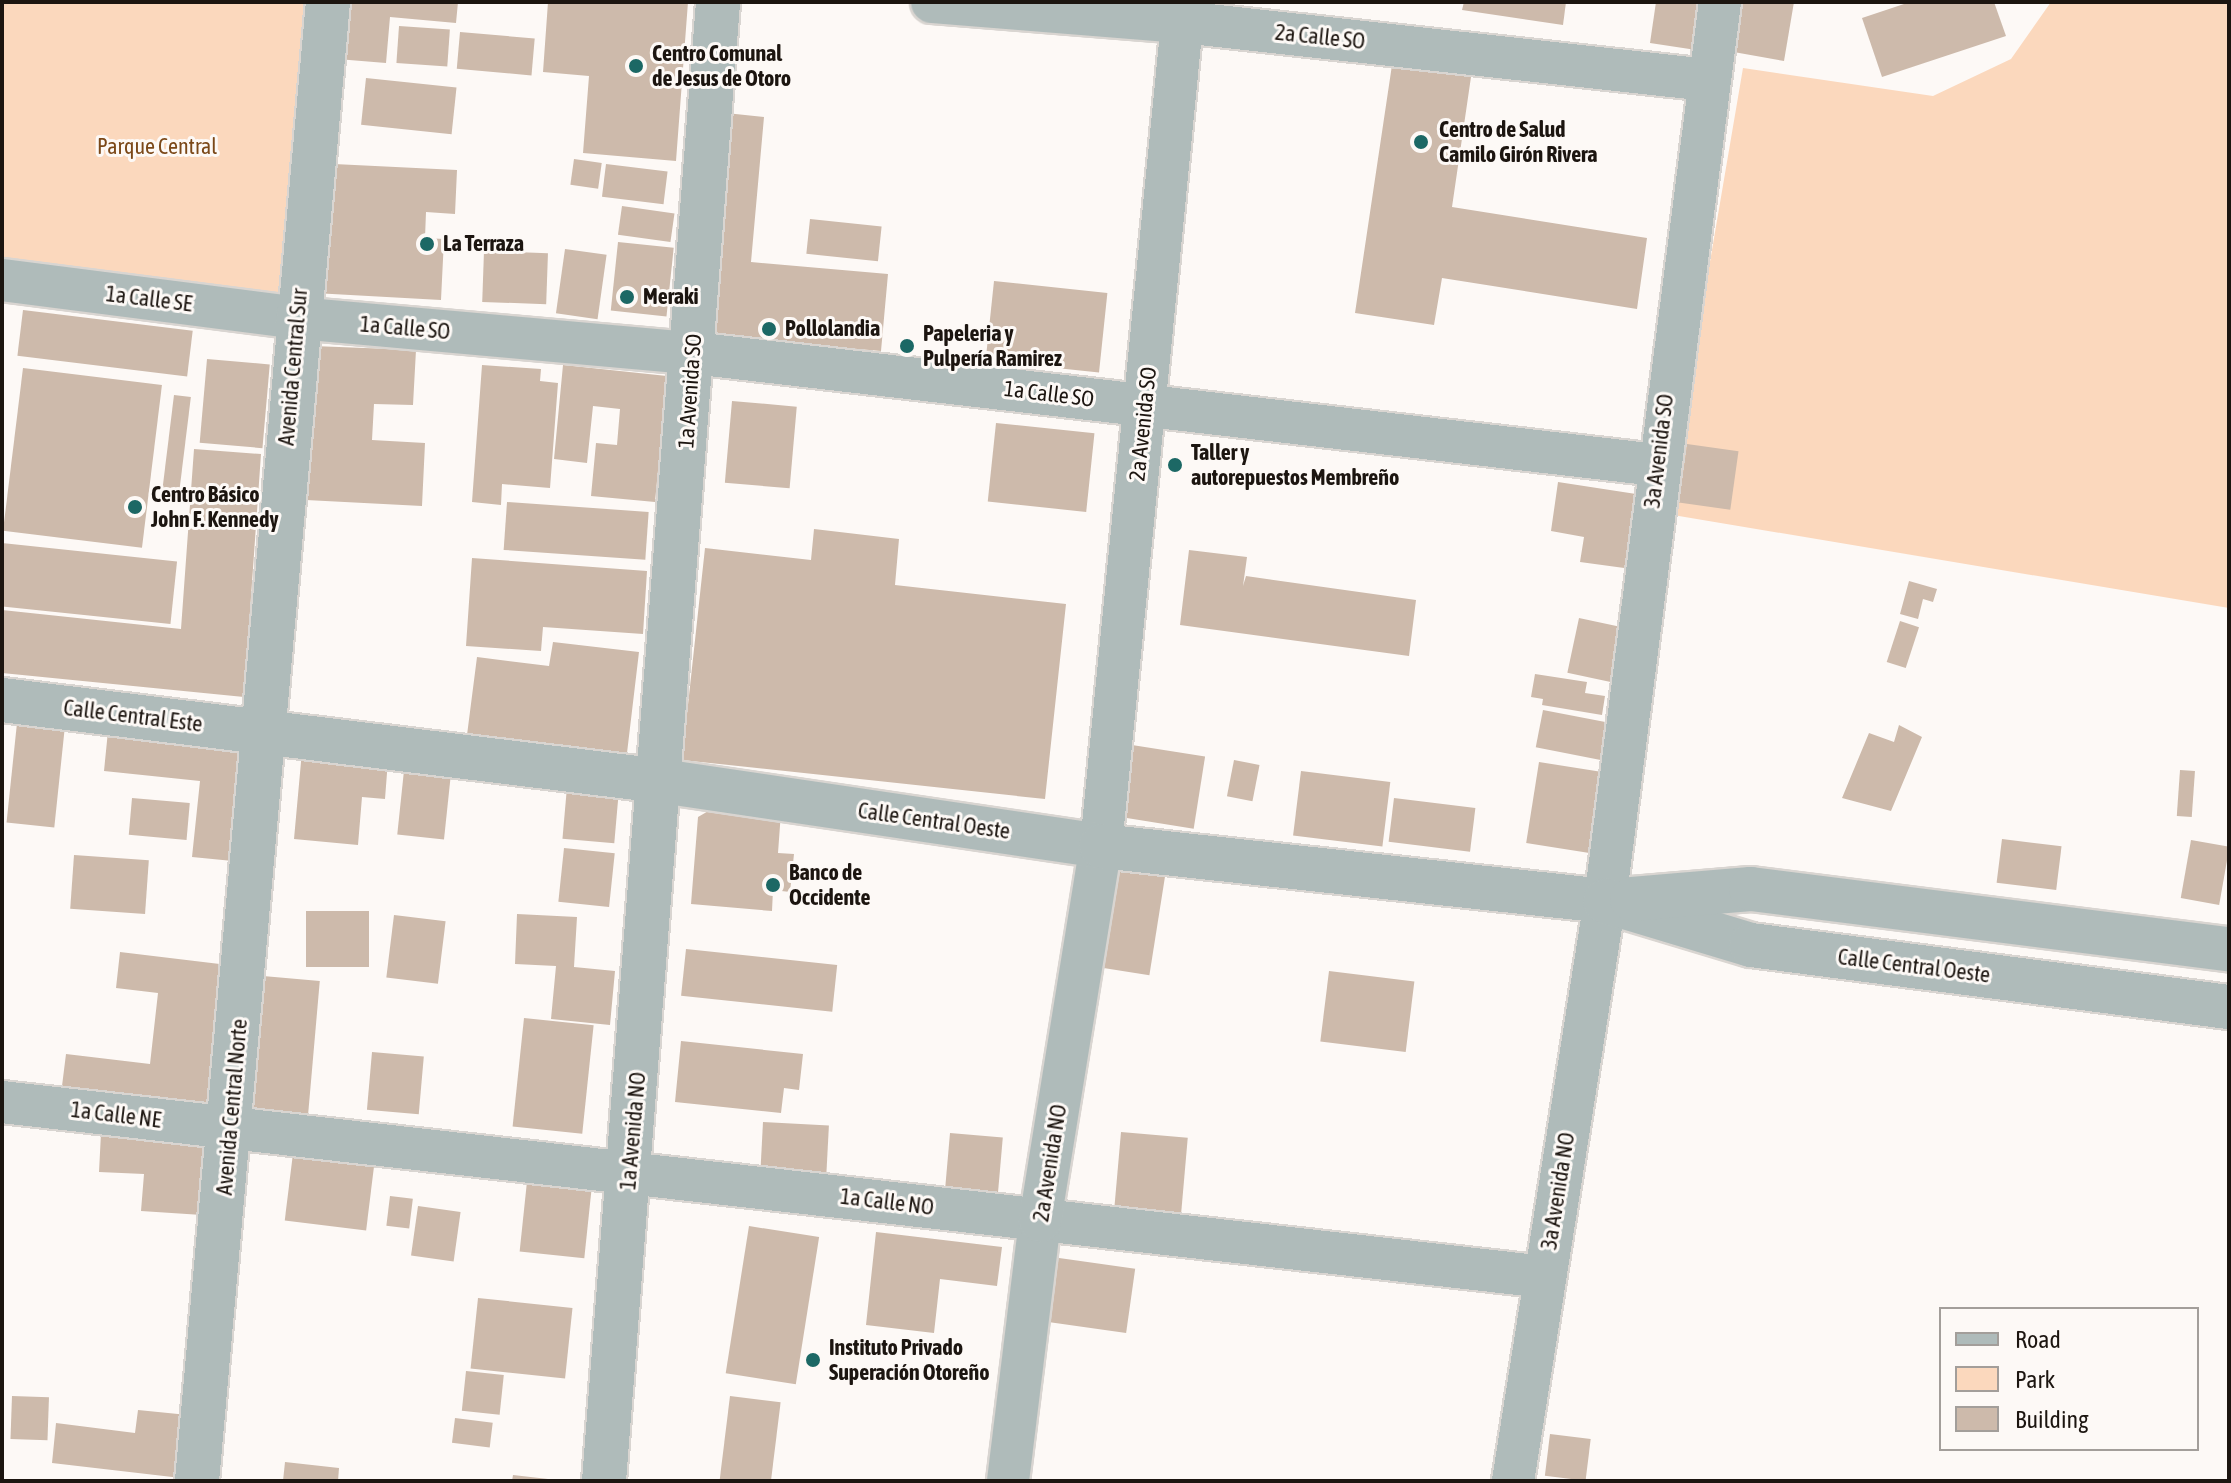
<!DOCTYPE html>
<meta charset="utf-8">
<style>
body{margin:0}
#map{position:relative;width:2231px;height:1483px;overflow:hidden;background:#fdf9f6;font-family:"Asap Condensed",sans-serif}
div>[style]{position:absolute}
[style*='--x']{left:calc(var(--x)*1px);top:calc(var(--y)*1px);width:calc(var(--w)*1px);rotate:calc(var(--a)*1deg)}
.green>*{inset:0;background:#fbd8bd}
.building>*{inset:0;background:#cdbaab;transform-origin:0 0}
.roads{filter:drop-shadow(2px 0 #d9d5d1) drop-shadow(-2px 0 #d9d5d1) drop-shadow(0 2px #d9d5d1) drop-shadow(0 -2px #d9d5d1)}
.minor>*{height:42px;margin:-21px;padding:0 21px;transform-origin:21px;border-radius:21px;background:#afbbba}
.tertiary>*{height:44px;margin:-22px;padding:0 22px;transform-origin:22px;border-radius:22px;background:#afbbba}
.dots>*{width:22px;height:22px;translate:-50% -50%;box-sizing:border-box;border:4px solid #fdf9f6;border-radius:50%}
span{translate:-50% -50%;white-space:nowrap;text-align:center;line-height:1.15;-webkit-text-stroke:6px #fdf9f6;paint-order:stroke}
.street-label{font-size:22px;color:#1c1510}
.poi-label{font-size:22px;color:#1c1510;font-weight:700}
.left{translate:0 -50%;text-align:left}
.park-label{font-size:22px;color:#7b4818}
.frame{position:absolute;inset:0;border:4px solid #1c1510;pointer-events:none}
.legend{position:absolute;left:1939px;top:1307px;width:260px;height:144px;box-sizing:border-box;background:#fdf9f6;border:2px solid #a39e9a;margin:0;padding:10px 14px;list-style:none;font-size:24px;color:#1c1510}
.legend li{display:flex;align-items:center;gap:16px;height:40px}
.legend b{width:40px;border:2px solid #a39e9a}
</style>
<div id="map">
<div class="green">
<i style="clip-path:polygon(2px 2px,319px 2px,287px 309px,2px 271px)"></i>
<i style="clip-path:polygon(2051px 2px,2229px 2px,2229px 608px,1667px 514px,1743px 68px,1933px 96px,2011px 59px)"></i>
</div>
<div class="building">
<i style="clip-path:polygon(343px 2px,458px 2px,456px 23px,390px 17px,386px 63px,337px 59px)"></i>
<i style="clip-path:polygon(548px 2px,688px 2px,676px 161px,583px 153px,589px 76px,543px 72px)"></i>
<i style="clip-path:polygon(1464px 2px,1566px 2px,1563px 25px,1462px 10px)"></i>
<i style="clip-path:polygon(1656px 2px,1723px 2px,1716px 53px,1650px 43px)"></i>
<i style="clip-path:polygon(1737px 2px,1794px 2px,1784px 61px,1728px 51px)"></i>
<i style="clip-path:polygon(1910px 2px,1994px 2px,2006px 36px,1882px 77px,1862px 18px)"></i>
<i style="left:399px;top:26px;width:51px;height:37px;rotate:4deg"></i>
<i style="left:460px;top:32px;width:75px;height:37px;rotate:5deg"></i>
<i style="clip-path:polygon(1392px 65px,1471px 77px,1452px 207px,1647px 238px,1637px 309px,1442px 278px,1434px 325px,1355px 313px)"></i>
<i style="left:366px;top:78px;width:91px;height:47px;rotate:6deg"></i>
<i style="clip-path:polygon(726px 113px,764px 117px,751px 262px,888px 274px,881px 351px,707px 336px)"></i>
<i style="left:574px;top:159px;width:28px;height:26px;rotate:8deg"></i>
<i style="clip-path:polygon(334px 164px,457px 170px,455px 214px,426px 212px,425px 238px,444px 239px,441px 300px,314px 293px,317px 243px,330px 243px)"></i>
<i style="left:606px;top:164px;width:62px;height:33px;rotate:7deg"></i>
<i style="left:622px;top:206px;width:53px;height:29px;rotate:8deg"></i>
<i style="left:810px;top:219px;width:72px;height:35px;rotate:6deg"></i>
<i style="left:618px;top:242px;width:56px;height:69px;rotate:6deg"></i>
<i style="left:565px;top:249px;width:42px;height:65px;rotate:8deg"></i>
<i style="left:484px;top:251px;width:64px;height:51px;rotate:2deg"></i>
<i style="left:994px;top:281px;width:114px;height:80px;rotate:6deg"></i>
<i style="left:23px;top:310px;width:171px;height:46px;rotate:7deg"></i>
<i style="clip-path:polygon(313px 346px,416px 350px,413px 405px,374px 404px,372px 440px,425px 443px,422px 506px,306px 500px)"></i>
<i style="left:207px;top:359px;width:63px;height:84px;rotate:5deg"></i>
<i style="clip-path:polygon(482px 365px,541px 369px,540px 381px,558px 383px,550px 488px,502px 484px,501px 505px,472px 502px)"></i>
<i style="clip-path:polygon(563px 365px,667px 376px,655px 502px,591px 496px,596px 443px,617px 445px,620px 409px,593px 406px,587px 463px,554px 459px)"></i>
<i style="left:23px;top:368px;width:140px;height:164px;rotate:7deg"></i>
<i style="left:174px;top:395px;width:17px;height:102px;rotate:7deg"></i>
<i style="left:732px;top:401px;width:65px;height:82px;rotate:5deg"></i>
<i style="left:996px;top:423px;width:99px;height:79px;rotate:6deg"></i>
<i style="left:1687px;top:444px;width:52px;height:59px;rotate:8deg"></i>
<i style="clip-path:polygon(194px 449px,261px 454px,244px 697px,2px 673px,2px 610px,181px 629px)"></i>
<i style="clip-path:polygon(1558px 482px,1649px 496px,1639px 570px,1580px 562px,1584px 537px,1551px 531px)"></i>
<i style="left:507px;top:502px;width:142px;height:48px;rotate:4deg"></i>
<i style="clip-path:polygon(814px 529px,899px 539px,895px 585px,1066px 604px,1045px 799px,682px 760px,705px 548px,811px 560px)"></i>
<i style="left:2px;top:543px;width:176px;height:63px;rotate:6deg"></i>
<i style="clip-path:polygon(1189px 550px,1247px 557px,1243px 586px,1246px 576px,1416px 600px,1409px 656px,1180px 625px)"></i>
<i style="clip-path:polygon(472px 558px,647px 571px,643px 634px,543px 627px,541px 651px,466px 646px)"></i>
<i style="clip-path:polygon(1909px 581px,1937px 589px,1933px 602px,1923px 599px,1918px 619px,1900px 614px)"></i>
<i style="left:1579px;top:618px;width:49px;height:56px;rotate:12deg"></i>
<i style="left:1900px;top:621px;width:20px;height:43px;rotate:18deg"></i>
<i style="clip-path:polygon(553px 642px,639px 652px,627px 753px,467px 735px,477px 657px,549px 666px)"></i>
<i style="clip-path:polygon(1535px 674px,1587px 682px,1585px 693px,1605px 696px,1602px 715px,1542px 705px,1543px 699px,1531px 697px)"></i>
<i style="left:1543px;top:710px;width:70px;height:38px;rotate:11deg"></i>
<i style="left:17px;top:723px;width:48px;height:100px;rotate:6deg"></i>
<i style="clip-path:polygon(1899px 725px,1922px 737px,1891px 811px,1842px 798px,1869px 733px,1894px 742px)"></i>
<i style="clip-path:polygon(108px 731px,255px 746px,243px 862px,192px 857px,200px 781px,104px 771px)"></i>
<i style="left:1132px;top:745px;width:74px;height:73px;rotate:9deg"></i>
<i style="clip-path:polygon(302px 751px,388px 760px,385px 799px,362px 797px,358px 845px,294px 839px)"></i>
<i style="left:1234px;top:760px;width:26px;height:37px;rotate:11deg"></i>
<i style="left:405px;top:761px;width:47px;height:74px;rotate:6deg"></i>
<i style="left:1539px;top:762px;width:64px;height:82px;rotate:9deg"></i>
<i style="left:2180px;top:770px;width:15px;height:46px;rotate:4deg"></i>
<i style="left:1301px;top:771px;width:90px;height:65px;rotate:7deg"></i>
<i style="left:567px;top:787px;width:52px;height:52px;rotate:5deg"></i>
<i style="left:132px;top:798px;width:58px;height:37px;rotate:5deg"></i>
<i style="left:1394px;top:798px;width:82px;height:44px;rotate:7deg"></i>
<i style="clip-path:polygon(717px 806px,781px 812px,778px 853px,794px 854px,790px 892px,773px 890px,772px 911px,691px 904px,698px 817px)"></i>
<i style="left:2002px;top:839px;width:60px;height:44px;rotate:7deg"></i>
<i style="left:2191px;top:840px;width:39px;height:59px;rotate:10deg"></i>
<i style="left:564px;top:848px;width:51px;height:54px;rotate:6deg"></i>
<i style="left:74px;top:855px;width:75px;height:54px;rotate:4deg"></i>
<i style="left:1086px;top:864px;width:80px;height:100px;rotate:9deg"></i>
<i style="left:306px;top:911px;width:63px;height:56px"></i>
<i style="clip-path:polygon(517px 914px,577px 917px,574px 967px,615px 971px,610px 1025px,551px 1019px,556px 966px,515px 964px)"></i>
<i style="left:394px;top:915px;width:52px;height:63px;rotate:7deg"></i>
<i style="left:686px;top:949px;width:152px;height:47px;rotate:6deg"></i>
<i style="clip-path:polygon(120px 952px,228px 965px,212px 1104px,62px 1086px,66px 1054px,150px 1064px,158px 993px,116px 988px)"></i>
<i style="left:1329px;top:971px;width:86px;height:71px;rotate:7deg"></i>
<i style="left:263px;top:976px;width:57px;height:138px;rotate:5deg"></i>
<i style="left:524px;top:1018px;width:70px;height:109px;rotate:6deg"></i>
<i style="clip-path:polygon(681px 1041px,803px 1054px,799px 1090px,784px 1088px,781px 1113px,675px 1102px)"></i>
<i style="left:372px;top:1052px;width:52px;height:58px;rotate:5deg"></i>
<i style="left:763px;top:1122px;width:66px;height:48px;rotate:3deg"></i>
<i style="left:1121px;top:1132px;width:67px;height:78px;rotate:5deg"></i>
<i style="clip-path:polygon(101px 1133px,208px 1142px,202px 1215px,141px 1211px,144px 1174px,99px 1172px)"></i>
<i style="left:950px;top:1133px;width:53px;height:55px;rotate:5deg"></i>
<i style="left:294px;top:1145px;width:82px;height:76px;rotate:7deg"></i>
<i style="left:528px;top:1172px;width:65px;height:80px;rotate:6deg"></i>
<i style="left:390px;top:1196px;width:23px;height:30px;rotate:7deg"></i>
<i style="left:418px;top:1206px;width:43px;height:50px;rotate:8deg"></i>
<i style="left:749px;top:1226px;width:71px;height:149px;rotate:9deg"></i>
<i style="clip-path:polygon(876px 1232px,1002px 1247px,997px 1286px,940px 1279px,934px 1333px,866px 1325px)"></i>
<i style="left:1052px;top:1257px;width:84px;height:65px;rotate:8deg"></i>
<i style="left:478px;top:1298px;width:95px;height:71px;rotate:6deg"></i>
<i style="left:466px;top:1371px;width:38px;height:40px;rotate:6deg"></i>
<i style="left:12px;top:1396px;width:37px;height:43px;rotate:2deg"></i>
<i style="left:730px;top:1396px;width:51px;height:86px;rotate:7deg"></i>
<i style="clip-path:polygon(138px 1410px,188px 1415px,181px 1478px,52px 1463px,56px 1423px,135px 1433px)"></i>
<i style="left:455px;top:1418px;width:38px;height:25px;rotate:7deg"></i>
<i style="left:1550px;top:1434px;width:41px;height:42px;rotate:7deg"></i>
<i style="clip-path:polygon(285px 1462px,339px 1468px,338px 1481px,283px 1481px)"></i>
<i style="clip-path:polygon(513px 1475px,548px 1479px,548px 1481px,512px 1481px)"></i>
</div>
<div class="roads">
<div class="minor">
<i style="--x:932;--y:2;--w:251;--a:4.6"></i>
<i style="--x:1182;--y:22;--w:528;--a:6.3"></i>
<i style="--x:2;--y:280;--w:297;--a:7.3"></i>
<i style="--x:297;--y:318;--w:398;--a:5.1"></i>
<i style="--x:693;--y:353;--w:970;--a:6.63"></i>
<i style="--x:2;--y:1102;--w:1553;--a:6.47"></i>
<i style="--x:1008;--y:1481;--w:262;--a:-83"></i>
<i style="--x:1040;--y:1221;--w:380;--a:-80.8"></i>
<i style="--x:1101;--y:846;--w:848;--a:-84.38"></i>
<i style="--x:1513;--y:1481;--w:587;--a:-80.99"></i>
<i style="--x:1605;--y:901;--w:906;--a:-82.71"></i>
</div>
<div class="tertiary">
<i style="--x:2;--y:700;--w:664;--a:7.01"></i>
<i style="--x:661;--y:781;--w:445;--a:8.4"></i>
<i style="--x:1101;--y:846;--w:507;--a:6.23"></i>
<i style="--x:1605;--y:901;--w:152;--a:16.8"></i>
<i style="--x:1751;--y:945;--w:482;--a:7.4"></i>
<i style="--x:1632;--y:899;--w:119;--a:-4.8"></i>
<i style="--x:1751;--y:889;--w:482;--a:7.2"></i>
<i style="--x:197;--y:1481;--w:1485;--a:-84.94"></i>
<i style="--x:604;--y:1481;--w:1483;--a:-85.59"></i>
</div>
</div>
<div class="dots">
<i style="left:636px;top:66px;background:#1c6865"></i>
<i style="left:1421px;top:142px;background:#1c6865"></i>
<i style="left:427px;top:244px;background:#1c6865"></i>
<i style="left:627px;top:297px;background:#1c6865"></i>
<i style="left:769px;top:329px;background:#1c6865"></i>
<i style="left:907px;top:346px;background:#1c6865"></i>
<i style="left:1175px;top:465px;background:#1c6865"></i>
<i style="left:135px;top:507px;background:#1c6865"></i>
<i style="left:773px;top:885px;background:#1c6865"></i>
<i style="left:813px;top:1360px;background:#1c6865"></i>
</div>
<div class="street-label">
<span style="left:1320px;top:37px;rotate:6deg">2a Calle SO</span>
<span style="left:149px;top:299px;rotate:7deg">1a Calle SE</span>
<span style="left:405px;top:328px;rotate:5deg">1a Calle SO</span>
<span style="left:293px;top:367px;rotate:-85deg">Avenida Central Sur</span>
<span style="left:690px;top:391px;rotate:-86deg">1a Avenida SO</span>
<span style="left:1049px;top:394px;rotate:7deg">1a Calle SO</span>
<span style="left:1143px;top:424px;rotate:-84deg">2a Avenida SO</span>
<span style="left:1659px;top:451px;rotate:-83deg">3a Avenida SO</span>
<span style="left:133px;top:716px;rotate:7deg">Calle Central Este</span>
<span style="left:934px;top:821px;rotate:8deg">Calle Central Oeste</span>
<span style="left:1914px;top:966px;rotate:7deg">Calle Central Oeste</span>
<span style="left:232px;top:1107px;rotate:-85deg">Avenida Central Norte</span>
<span style="left:116px;top:1115px;rotate:7deg">1a Calle NE</span>
<span style="left:633px;top:1131px;rotate:-85deg">1a Avenida NO</span>
<span style="left:1050px;top:1163px;rotate:-81deg">2a Avenida NO</span>
<span style="left:1558px;top:1191px;rotate:-81deg">3a Avenida NO</span>
<span style="left:887px;top:1202px;rotate:7deg">1a Calle NO</span>
</div>
<div class="poi-label">
<span class="left" style="left:652px;top:66px">Centro Comunal<br>de Jesus de Otoro</span>
<span class="left" style="left:1439px;top:142px">Centro de Salud<br>Camilo Girón Rivera</span>
<span class="left" style="left:443px;top:244px">La Terraza</span>
<span class="left" style="left:643px;top:297px">Meraki</span>
<span class="left" style="left:785px;top:329px">Pollolandia</span>
<span class="left" style="left:923px;top:346px">Papeleria y<br>Pulpería Ramirez</span>
<span class="left" style="left:1191px;top:465px">Taller y<br>autorepuestos Membreño</span>
<span class="left" style="left:151px;top:507px">Centro Básico<br>John F. Kennedy</span>
<span class="left" style="left:789px;top:885px">Banco de<br>Occidente</span>
<span class="left" style="left:829px;top:1360px">Instituto Privado<br>Superación Otoreño</span>
</div>
<div class="park-label">
<span style="left:157px;top:147px">Parque Central</span>
</div>
<div class="frame"></div>
<ul class="legend">
<li><b style="height:10px;background:#afbbba"></b>Road</li>
<li><b style="height:22px;background:#fbd8bd"></b>Park</li>
<li><b style="height:22px;background:#cdbaab"></b>Building</li>
</ul>
</div>
